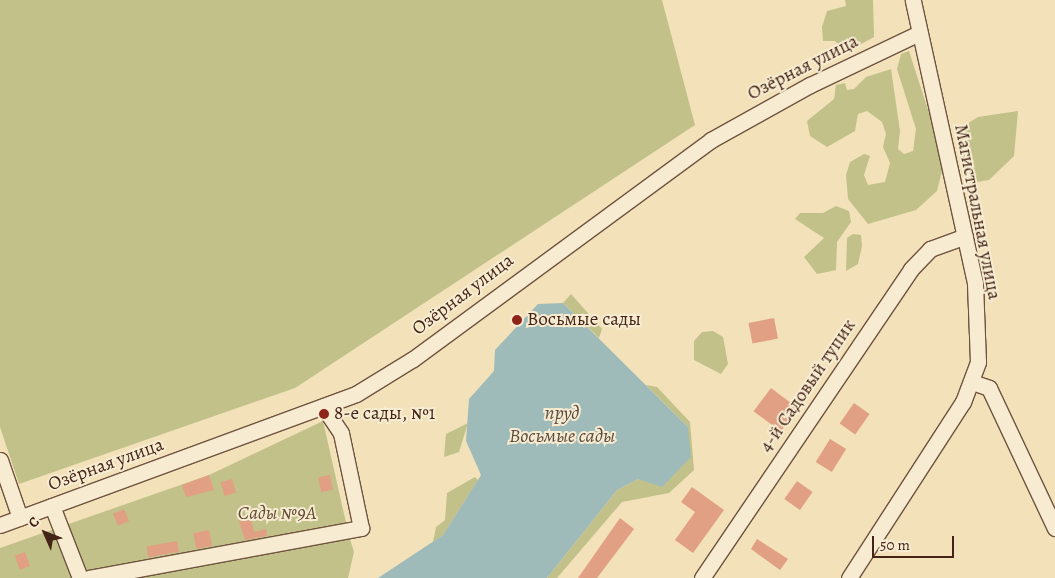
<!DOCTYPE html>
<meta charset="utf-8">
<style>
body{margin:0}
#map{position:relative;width:1055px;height:578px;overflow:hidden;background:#f2e1b9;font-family:Alegreya,serif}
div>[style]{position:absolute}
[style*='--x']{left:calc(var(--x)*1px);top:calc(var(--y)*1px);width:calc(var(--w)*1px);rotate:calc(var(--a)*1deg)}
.green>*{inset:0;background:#c2c18a}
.water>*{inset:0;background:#9fbbb9}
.building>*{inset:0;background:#e19f83;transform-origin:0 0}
.roads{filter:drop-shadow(1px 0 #70533f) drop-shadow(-1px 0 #70533f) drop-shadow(0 1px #70533f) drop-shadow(0 -1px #70533f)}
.minor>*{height:15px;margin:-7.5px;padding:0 7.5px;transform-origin:7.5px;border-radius:7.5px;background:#f7ecd2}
.dots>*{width:14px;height:14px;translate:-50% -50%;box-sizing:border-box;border:2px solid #f7ecd2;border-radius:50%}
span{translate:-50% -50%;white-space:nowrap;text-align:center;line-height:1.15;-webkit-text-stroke:4px #f7ecd2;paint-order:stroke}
.street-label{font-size:19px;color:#442416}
.poi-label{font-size:19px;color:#442416}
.left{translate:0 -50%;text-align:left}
.park-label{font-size:19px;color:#644b33;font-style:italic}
.water-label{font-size:20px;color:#5b4a3f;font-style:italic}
.north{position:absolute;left:20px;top:508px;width:50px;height:50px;-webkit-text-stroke:4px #f7ecd2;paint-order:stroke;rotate:314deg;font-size:14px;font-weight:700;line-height:20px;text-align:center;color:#442416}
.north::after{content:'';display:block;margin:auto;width:18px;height:22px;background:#442416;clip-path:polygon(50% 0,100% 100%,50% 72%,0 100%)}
.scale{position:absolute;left:872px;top:536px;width:82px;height:22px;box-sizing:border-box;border:2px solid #442416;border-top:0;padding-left:6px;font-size:15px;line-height:18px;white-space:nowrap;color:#442416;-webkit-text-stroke:4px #f7ecd2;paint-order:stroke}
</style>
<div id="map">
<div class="green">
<i style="clip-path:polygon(0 0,662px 0,695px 125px,295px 388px,19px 484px,0 427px)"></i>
<i style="clip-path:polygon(845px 0,873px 0,874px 37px,845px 53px,835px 41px,823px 41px,822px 27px,827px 11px,846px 6px)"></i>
<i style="clip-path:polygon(909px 51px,940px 147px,942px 171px,937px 191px,916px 210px,868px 224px,848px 199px,846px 175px,850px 162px,864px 154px,870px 156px,864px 175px,868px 185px,885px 182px,890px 163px,883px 147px,886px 134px,882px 122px,867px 111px,858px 114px,855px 131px,827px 147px,810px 136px,807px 121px,834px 99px,836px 85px,845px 83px,847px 90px,854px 89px,866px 77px,891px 69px,900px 131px,898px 149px,904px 154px,913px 151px,916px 129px,897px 69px,901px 54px)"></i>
<i style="clip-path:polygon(1018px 111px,1014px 156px,989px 180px,977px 182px,965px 171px,960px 144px,965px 125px,978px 117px)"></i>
<i style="clip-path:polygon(836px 206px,849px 211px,851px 222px,837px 242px,836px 270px,817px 274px,804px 257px,824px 238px,795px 219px,800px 213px,823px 213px)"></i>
<i style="clip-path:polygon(853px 234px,861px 235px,862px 246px,858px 264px,846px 271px,847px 238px)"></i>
<i style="clip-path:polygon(571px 294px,602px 329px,599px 338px,563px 303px)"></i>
<i style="clip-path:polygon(713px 331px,723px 337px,728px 364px,721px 374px,694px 360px,694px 341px,702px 332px)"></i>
<i style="clip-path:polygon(646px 385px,657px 387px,690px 422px,694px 470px,669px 493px,622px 502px,557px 578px,547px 578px,617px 490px,638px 479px,688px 427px)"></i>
<i style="clip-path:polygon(323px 421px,347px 527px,339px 530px,341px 541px,350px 539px,354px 552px,348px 578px,0 578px,0 548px,209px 475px)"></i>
<i style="clip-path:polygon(468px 423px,459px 452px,444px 457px,446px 434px)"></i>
<i style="clip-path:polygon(475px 477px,478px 480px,443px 535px,433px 542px,436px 527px,445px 520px,447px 493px)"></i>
</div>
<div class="water">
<i style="clip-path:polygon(563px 303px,688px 427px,691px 457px,662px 487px,638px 479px,617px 490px,547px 578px,378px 578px,443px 535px,481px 475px,466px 441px,469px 399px,494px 371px,495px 350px,538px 304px)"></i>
</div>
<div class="building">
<i style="left:774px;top:318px;width:21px;height:26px;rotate:79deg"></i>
<i style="left:771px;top:388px;width:34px;height:29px;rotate:37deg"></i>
<i style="left:854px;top:403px;width:19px;height:25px;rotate:35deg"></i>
<i style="left:830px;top:439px;width:19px;height:27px;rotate:32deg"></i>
<i style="clip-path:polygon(209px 475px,214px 490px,186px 497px,182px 485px)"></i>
<i style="left:330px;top:475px;width:15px;height:12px;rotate:79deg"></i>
<i style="left:232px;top:479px;width:14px;height:12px;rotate:73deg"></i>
<i style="left:797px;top:481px;width:19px;height:22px;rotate:35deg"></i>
<i style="clip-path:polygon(692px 487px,724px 510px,693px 553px,675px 540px,695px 512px,681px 502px)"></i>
<i style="left:124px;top:509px;width:13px;height:12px;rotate:67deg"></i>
<i style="clip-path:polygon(620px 518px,634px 529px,597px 578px,578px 578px)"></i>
<i style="clip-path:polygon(251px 519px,254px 532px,266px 529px,267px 536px,245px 540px,239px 521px)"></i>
<i style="left:209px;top:530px;width:16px;height:16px;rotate:79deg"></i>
<i style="clip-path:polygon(757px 539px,788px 559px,780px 570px,751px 549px)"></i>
<i style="left:177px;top:541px;width:11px;height:31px;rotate:80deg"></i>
<i style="left:25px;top:552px;width:15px;height:11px;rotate:70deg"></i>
</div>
<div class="roads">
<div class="minor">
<i style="--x:972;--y:382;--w:18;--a:19"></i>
<i style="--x:989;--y:388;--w:155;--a:64.8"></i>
<i style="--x:0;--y:460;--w:61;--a:71"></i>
<i style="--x:52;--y:506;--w:77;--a:68.7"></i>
<i style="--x:0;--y:525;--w:379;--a:-20.2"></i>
<i style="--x:356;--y:394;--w:67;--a:-31.6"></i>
<i style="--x:413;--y:359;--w:370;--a:-36.3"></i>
<i style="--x:711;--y:140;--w:113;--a:-29.1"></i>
<i style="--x:810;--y:85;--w:121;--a:-25.5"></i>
<i style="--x:89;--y:578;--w:277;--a:-10.4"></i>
<i style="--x:361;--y:528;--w:97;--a:-101.9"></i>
<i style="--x:341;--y:433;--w:32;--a:-124"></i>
<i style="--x:702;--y:578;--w:373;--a:-55.9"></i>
<i style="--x:911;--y:269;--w:28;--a:-46"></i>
<i style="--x:930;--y:249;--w:37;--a:-20"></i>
<i style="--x:849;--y:578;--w:210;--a:-57.1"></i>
<i style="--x:963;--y:402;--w:43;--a:-69.4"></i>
<i style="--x:978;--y:362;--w:79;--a:-92.2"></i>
<i style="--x:975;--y:283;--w:290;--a:-102.4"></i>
</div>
</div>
<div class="dots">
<i style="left:517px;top:320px;background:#8f2418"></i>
<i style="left:324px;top:414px;background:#8f2418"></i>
</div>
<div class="street-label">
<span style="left:803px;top:68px;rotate:-27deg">Озёрная улица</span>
<span style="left:977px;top:212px;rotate:79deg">Магистральная улица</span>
<span style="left:463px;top:295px;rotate:-37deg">Озёрная улица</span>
<span style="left:808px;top:386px;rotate:-56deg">4-й Садовый тупик</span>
<span style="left:106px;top:465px;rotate:-20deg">Озёрная улица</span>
</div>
<div class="poi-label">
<span class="left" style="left:527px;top:320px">Восьмые сады</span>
<span class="left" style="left:334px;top:414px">8-е сады, №1</span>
</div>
<div class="park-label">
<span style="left:277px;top:514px">Сады №9А</span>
</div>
<div class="water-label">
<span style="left:562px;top:424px">пруд<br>Восьмые сады</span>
</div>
<div class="north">С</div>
<div class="scale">50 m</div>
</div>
